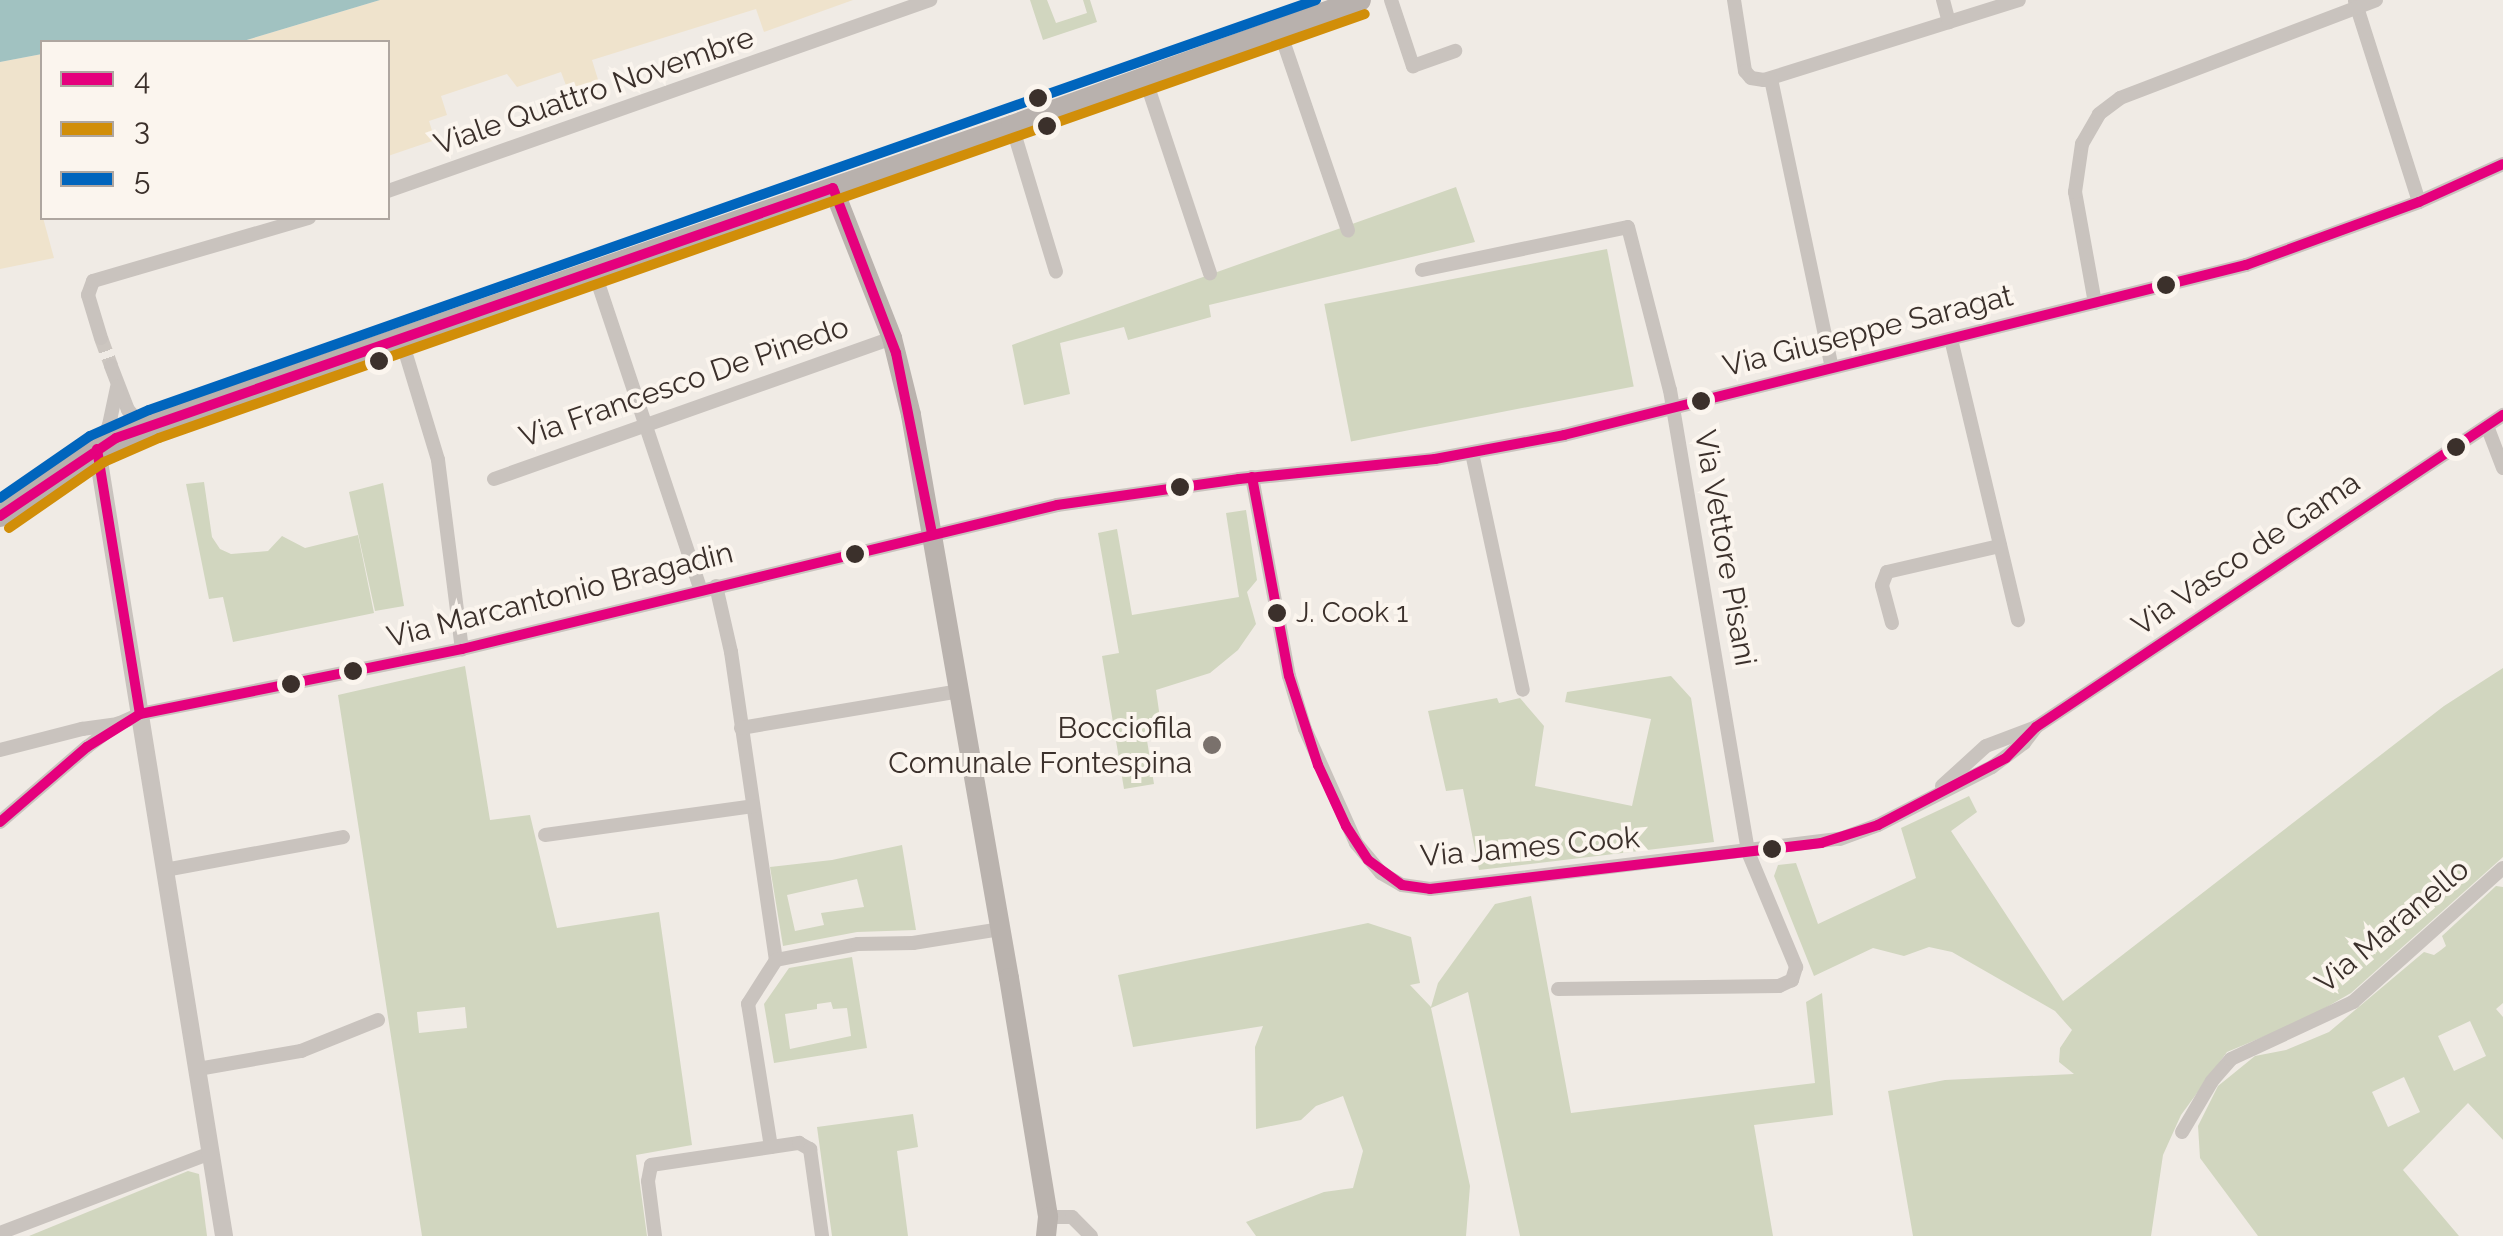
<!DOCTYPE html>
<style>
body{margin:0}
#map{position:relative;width:2503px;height:1236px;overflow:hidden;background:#f0ebe5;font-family:Raleway,sans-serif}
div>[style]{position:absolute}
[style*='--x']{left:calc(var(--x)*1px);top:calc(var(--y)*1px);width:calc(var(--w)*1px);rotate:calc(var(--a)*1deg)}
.green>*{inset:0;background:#d1d6bf;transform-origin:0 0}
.sand>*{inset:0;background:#efe3cc}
.water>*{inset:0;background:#a1c2c1}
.minor-tunnel>*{height:14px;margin-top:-7px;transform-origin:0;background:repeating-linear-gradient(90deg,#ccc6c0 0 14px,transparent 0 21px)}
.minor>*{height:14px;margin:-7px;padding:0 7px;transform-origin:7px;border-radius:7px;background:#c9c3be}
.tertiary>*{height:18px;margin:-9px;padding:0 9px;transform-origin:9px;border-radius:9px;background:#c9c3be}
.secondary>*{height:20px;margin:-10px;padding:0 10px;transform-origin:10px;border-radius:10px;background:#bab3ae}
.primary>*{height:22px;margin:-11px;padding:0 11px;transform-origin:11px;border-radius:11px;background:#b8b1ad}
.bus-1>*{height:10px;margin:-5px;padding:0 5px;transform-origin:5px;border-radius:5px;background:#e5007d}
.bus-2>*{height:10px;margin:-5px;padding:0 5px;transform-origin:5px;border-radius:5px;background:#d18e09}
.bus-3>*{height:10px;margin:-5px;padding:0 5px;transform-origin:5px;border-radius:5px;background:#0065bd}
.dots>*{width:28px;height:28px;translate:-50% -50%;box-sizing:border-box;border:5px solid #fbf5ee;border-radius:50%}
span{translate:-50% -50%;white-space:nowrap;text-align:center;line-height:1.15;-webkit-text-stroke:8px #fbf5ee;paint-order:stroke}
.bus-label{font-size:28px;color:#3b302b}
.left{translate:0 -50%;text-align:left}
.street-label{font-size:30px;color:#3b302b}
.poi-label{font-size:30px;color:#3b302b}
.right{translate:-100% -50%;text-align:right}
.legend{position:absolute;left:40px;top:40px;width:350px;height:180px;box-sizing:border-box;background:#fbf5ee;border:2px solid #aea6a0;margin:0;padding:12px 18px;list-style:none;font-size:30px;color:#3b302b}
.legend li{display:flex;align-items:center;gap:20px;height:50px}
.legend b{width:50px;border:2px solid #aea6a0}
</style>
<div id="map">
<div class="green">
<i style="clip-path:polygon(1030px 0,1047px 0,1056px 23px,1087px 13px,1083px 0,1090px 0,1097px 22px,1043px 40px)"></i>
<i style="clip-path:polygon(1456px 187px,1475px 242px,1209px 305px,1211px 317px,1128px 340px,1124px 327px,1060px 343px,1070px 394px,1024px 405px,1012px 345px)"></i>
<i style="left:1607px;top:249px;width:140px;height:288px;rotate:79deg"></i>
<i style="clip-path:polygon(204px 482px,212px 537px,220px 549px,231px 554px,268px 551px,282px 536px,305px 548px,358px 535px,374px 613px,233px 642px,223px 597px,209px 599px,186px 484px)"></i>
<i style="clip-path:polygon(383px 483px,404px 606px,375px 611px,349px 492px)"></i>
<i style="clip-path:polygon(1246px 510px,1257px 580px,1247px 592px,1256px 624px,1238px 650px,1210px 673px,1156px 690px,1161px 725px,1145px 728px,1154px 784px,1124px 789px,1102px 656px,1119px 653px,1098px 533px,1117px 529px,1132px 615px,1239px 597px,1226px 513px)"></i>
<i style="clip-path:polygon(evenodd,465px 666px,490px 820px,530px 815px,557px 928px,659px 912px,692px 1145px,636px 1155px,647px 1236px,422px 1236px,338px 695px,465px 666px,465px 1007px,467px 1028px,419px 1033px,417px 1012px,465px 1007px)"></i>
<i style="clip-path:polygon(2503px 668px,2503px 857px,2351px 993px,2306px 1019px,2227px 1052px,2181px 1115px,2163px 1155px,2151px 1236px,1913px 1236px,1888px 1091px,1945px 1080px,2074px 1074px,2059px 1062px,2060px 1048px,2072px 1030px,2055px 1011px,1952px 952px,1929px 947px,1904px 956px,1873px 948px,1814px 976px,1774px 876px,1778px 865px,1796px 863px,1818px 924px,1916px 878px,1901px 828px,1969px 796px,1977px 812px,1951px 831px,2063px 1001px,2444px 706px)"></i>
<i style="clip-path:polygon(1671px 676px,1691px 698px,1714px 842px,1479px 870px,1463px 789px,1446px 791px,1428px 711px,1497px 698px,1499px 703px,1520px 698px,1544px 726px,1535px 786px,1632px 806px,1651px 719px,1565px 702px,1567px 692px)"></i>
<i style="clip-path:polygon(evenodd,902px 845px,916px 930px,857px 932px,783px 946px,770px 867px,832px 860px,902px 845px,857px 879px,864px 907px,821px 913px,824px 925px,795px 931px,787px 895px,857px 879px)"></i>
<i style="clip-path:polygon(evenodd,2496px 886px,2503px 887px,2503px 1003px,2496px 1009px,2503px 1017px,2503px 1140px,2468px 1103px,2403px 1170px,2459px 1236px,2258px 1236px,2200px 1158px,2198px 1126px,2218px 1086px,2255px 1056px,2286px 1050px,2329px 1032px,2424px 952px,2434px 955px,2441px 950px,2446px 946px,2442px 936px,2496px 886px,2470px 1021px,2486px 1056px,2454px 1071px,2438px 1036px,2470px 1021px,2496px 886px,2404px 1077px,2420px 1112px,2388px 1127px,2372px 1092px,2404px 1077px)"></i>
<i style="clip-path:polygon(1531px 896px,1571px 1113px,1815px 1083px,1806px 1002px,1822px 993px,1833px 1115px,1754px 1125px,1773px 1236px,1520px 1236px,1468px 992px,1431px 1008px,1470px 1186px,1466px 1236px,1256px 1236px,1246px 1222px,1324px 1192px,1353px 1188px,1363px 1151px,1343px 1096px,1316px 1106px,1301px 1120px,1256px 1129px,1255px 1047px,1263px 1026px,1133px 1047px,1118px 975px,1368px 923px,1411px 937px,1420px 983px,1410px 985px,1431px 1007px,1438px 983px,1495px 904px)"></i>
<i style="clip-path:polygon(evenodd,852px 957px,867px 1048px,774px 1063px,764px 1004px,789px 968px,852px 957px,831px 1002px,833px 1009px,847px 1008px,851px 1036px,790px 1049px,785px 1014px,817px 1009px,817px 1004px,831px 1002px)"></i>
<i style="clip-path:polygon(913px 1114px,918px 1147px,897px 1151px,908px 1236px,832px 1236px,817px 1127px)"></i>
<i style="clip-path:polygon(188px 1171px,199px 1174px,207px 1236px,29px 1236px)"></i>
</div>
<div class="sand">
<i style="clip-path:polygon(380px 0,853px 0,764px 32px,756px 9px,592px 60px,600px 86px,570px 96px,561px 72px,517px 87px,507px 74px,441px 96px,447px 115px,429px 121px,435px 140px,388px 156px,388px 42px,240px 42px)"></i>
<i style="clip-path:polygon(42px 54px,42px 214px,54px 258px,0 269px,0 62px)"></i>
</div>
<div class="water">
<i style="clip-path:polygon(0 0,380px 0,240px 42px,42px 42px,42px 54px,0 62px)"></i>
</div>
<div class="minor-tunnel">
<i style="--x:101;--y:338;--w:30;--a:70"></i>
</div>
<div class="minor">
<i style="--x:1391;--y:0;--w:70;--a:71.6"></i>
<i style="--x:1413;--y:66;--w:45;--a:-19.7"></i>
<i style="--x:1734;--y:0;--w:72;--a:81.2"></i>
<i style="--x:1745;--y:71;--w:9;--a:49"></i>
<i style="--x:1751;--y:78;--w:13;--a:9"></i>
<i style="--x:1764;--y:80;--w:267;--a:-17.4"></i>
<i style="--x:1943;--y:0;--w:23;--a:75"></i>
<i style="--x:2355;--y:1;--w:211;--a:72.3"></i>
<i style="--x:1279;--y:29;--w:213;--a:71.1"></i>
<i style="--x:1145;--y:78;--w:206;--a:71.6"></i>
<i style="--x:1771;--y:79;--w:295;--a:78.1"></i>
<i style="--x:1012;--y:126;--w:152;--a:73.2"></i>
<i style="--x:388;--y:191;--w:575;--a:-19.41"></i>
<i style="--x:1422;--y:270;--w:210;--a:-11.8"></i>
<i style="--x:1628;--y:227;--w:168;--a:75.6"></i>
<i style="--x:1670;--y:390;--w:469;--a:80.4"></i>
<i style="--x:1748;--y:852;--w:125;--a:67.3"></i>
<i style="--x:1796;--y:967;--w:14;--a:107"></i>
<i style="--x:1792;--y:980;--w:14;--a:155"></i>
<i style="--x:1779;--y:986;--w:221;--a:179.2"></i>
<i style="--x:594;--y:271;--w:336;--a:71.5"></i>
<i style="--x:2095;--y:303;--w:113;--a:-100.2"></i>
<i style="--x:2075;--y:192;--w:49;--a:-81.7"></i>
<i style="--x:2082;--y:144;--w:34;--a:-60"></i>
<i style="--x:2099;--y:114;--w:26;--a:-37"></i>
<i style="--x:2120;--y:98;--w:274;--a:-20.9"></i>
<i style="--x:101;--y:338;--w:45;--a:-106.8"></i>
<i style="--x:88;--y:295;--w:15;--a:-70"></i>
<i style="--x:93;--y:281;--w:225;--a:-16.3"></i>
<i style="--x:401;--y:338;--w:127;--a:73.1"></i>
<i style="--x:438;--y:460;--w:191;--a:82.8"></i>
<i style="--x:1951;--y:339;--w:289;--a:76.6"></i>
<i style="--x:111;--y:366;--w:47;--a:68.9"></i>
<i style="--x:128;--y:410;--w:24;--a:48"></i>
<i style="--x:2487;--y:426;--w:45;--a:69.1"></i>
<i style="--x:98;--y:447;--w:25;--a:-63"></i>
<i style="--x:109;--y:425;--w:39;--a:-78"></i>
<i style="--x:1472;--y:453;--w:242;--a:77.9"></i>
<i style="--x:1252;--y:477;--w:202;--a:79.5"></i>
<i style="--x:1289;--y:676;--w:55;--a:73.2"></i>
<i style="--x:1305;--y:729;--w:125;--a:65.9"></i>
<i style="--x:1356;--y:843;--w:39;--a:50"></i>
<i style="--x:1381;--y:873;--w:24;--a:30"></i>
<i style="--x:1402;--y:885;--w:28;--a:8"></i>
<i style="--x:1430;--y:889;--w:413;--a:-7"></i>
<i style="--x:1840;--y:839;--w:40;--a:-20.2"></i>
<i style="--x:1878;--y:825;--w:128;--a:-27"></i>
<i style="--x:1992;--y:767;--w:40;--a:-37"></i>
<i style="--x:2024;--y:743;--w:20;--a:-53"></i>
<i style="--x:494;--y:479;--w:422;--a:-19.5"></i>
<i style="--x:716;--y:586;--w:68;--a:77.2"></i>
<i style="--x:731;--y:652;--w:311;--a:81.7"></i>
<i style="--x:1892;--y:623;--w:39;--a:-105"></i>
<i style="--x:1882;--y:585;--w:14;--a:-69"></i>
<i style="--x:1887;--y:572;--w:116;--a:-13"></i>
<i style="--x:741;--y:728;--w:222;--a:-9.6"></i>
<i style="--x:0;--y:750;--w:85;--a:-14.4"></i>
<i style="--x:82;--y:729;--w:35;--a:-8"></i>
<i style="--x:1942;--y:786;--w:59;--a:-42.3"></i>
<i style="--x:1986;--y:746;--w:53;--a:-20.8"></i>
<i style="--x:2036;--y:727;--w:562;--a:-33.75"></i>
<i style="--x:0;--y:822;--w:115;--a:-40.8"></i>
<i style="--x:87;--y:747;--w:39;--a:-37"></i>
<i style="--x:118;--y:724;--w:24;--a:-24"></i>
<i style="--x:140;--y:714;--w:328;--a:-11.4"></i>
<i style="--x:462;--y:649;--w:612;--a:-13.6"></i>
<i style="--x:1057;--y:505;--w:184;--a:-8.1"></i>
<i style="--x:1239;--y:479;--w:197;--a:-5.8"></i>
<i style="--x:1435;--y:459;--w:131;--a:-10.5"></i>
<i style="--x:1564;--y:435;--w:703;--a:-14"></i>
<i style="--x:2246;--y:265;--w:184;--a:-20"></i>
<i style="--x:2419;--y:202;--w:92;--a:-24.3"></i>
<i style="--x:545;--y:835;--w:210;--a:-7.9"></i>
<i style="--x:165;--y:870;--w:181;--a:-10.5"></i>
<i style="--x:776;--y:960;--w:84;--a:-11"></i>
<i style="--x:858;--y:944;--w:55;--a:-1"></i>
<i style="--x:913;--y:943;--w:88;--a:-9.1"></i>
<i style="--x:198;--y:1069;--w:105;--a:-9.9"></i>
<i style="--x:301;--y:1051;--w:83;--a:-21.9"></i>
<i style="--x:2182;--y:1132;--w:59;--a:-59.5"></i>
<i style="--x:2212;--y:1081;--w:29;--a:-49"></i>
<i style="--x:2231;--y:1059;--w:135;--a:-25"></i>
<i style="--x:2353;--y:1002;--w:201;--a:-41.8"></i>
<i style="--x:771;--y:1147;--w:145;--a:-99.1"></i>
<i style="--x:748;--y:1004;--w:52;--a:-57.5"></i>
<i style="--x:1048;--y:1217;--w:24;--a:0"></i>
<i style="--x:1072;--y:1217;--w:27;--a:45"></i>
<i style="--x:0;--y:1233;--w:226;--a:-20.8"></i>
<i style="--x:655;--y:1236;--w:55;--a:-97.3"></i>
<i style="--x:648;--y:1181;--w:16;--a:-79"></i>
<i style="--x:651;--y:1165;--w:150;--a:-8.5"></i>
<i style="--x:799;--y:1143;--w:13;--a:29"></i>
<i style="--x:810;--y:1149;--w:88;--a:82.1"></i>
</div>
<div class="tertiary">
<i style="--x:97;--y:449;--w:797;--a:80.83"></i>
</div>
<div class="secondary">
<i style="--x:833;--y:188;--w:161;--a:68.5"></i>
<i style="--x:892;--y:338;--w:79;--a:76.1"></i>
<i style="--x:911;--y:415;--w:571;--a:80.13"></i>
<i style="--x:1009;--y:978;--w:242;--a:80.7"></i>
<i style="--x:1048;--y:1217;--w:19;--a:96"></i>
</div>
<div class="primary">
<i style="--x:0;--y:516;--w:118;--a:-34.6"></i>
<i style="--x:97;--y:449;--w:62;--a:-23.7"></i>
<i style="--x:154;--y:424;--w:908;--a:-19.15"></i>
<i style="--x:1012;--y:126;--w:370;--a:-19.9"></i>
</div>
<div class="bus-1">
<i style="--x:97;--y:449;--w:268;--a:80.8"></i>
<i style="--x:1252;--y:477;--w:202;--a:79.5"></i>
<i style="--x:1289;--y:676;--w:94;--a:72"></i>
<i style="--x:1318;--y:765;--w:67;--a:65.3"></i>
<i style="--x:1346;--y:826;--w:40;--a:57.1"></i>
<i style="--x:1368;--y:860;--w:42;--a:36.3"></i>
<i style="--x:1402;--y:885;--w:28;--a:8"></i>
<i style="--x:1430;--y:889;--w:394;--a:-6.7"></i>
<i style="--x:1821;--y:843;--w:60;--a:-17.5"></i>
<i style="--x:1878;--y:825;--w:144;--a:-27.6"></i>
<i style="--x:2006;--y:758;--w:43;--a:-45.9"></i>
<i style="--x:2036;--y:727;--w:562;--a:-33.75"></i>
<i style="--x:0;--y:516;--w:140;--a:-33.9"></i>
<i style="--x:116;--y:438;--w:759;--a:-19.22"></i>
<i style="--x:833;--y:188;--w:177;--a:69.1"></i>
<i style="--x:896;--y:353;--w:184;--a:78.7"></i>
<i style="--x:0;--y:822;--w:115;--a:-40.8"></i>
<i style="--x:87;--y:747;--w:62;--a:-31.9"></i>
<i style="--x:140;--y:714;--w:328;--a:-11.4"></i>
<i style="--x:462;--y:649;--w:612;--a:-13.6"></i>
<i style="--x:1057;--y:505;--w:184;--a:-8.1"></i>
<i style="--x:1239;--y:479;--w:197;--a:-5.8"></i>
<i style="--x:1435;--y:459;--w:131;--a:-10.5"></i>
<i style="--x:1564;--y:435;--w:703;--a:-14"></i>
<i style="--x:2246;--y:265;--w:184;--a:-20"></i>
<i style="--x:2419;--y:202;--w:92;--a:-24.3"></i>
</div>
<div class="bus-2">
<i style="--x:9;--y:528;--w:116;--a:-34.8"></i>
<i style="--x:104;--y:462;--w:60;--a:-23.6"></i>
<i style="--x:159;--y:438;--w:1278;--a:-19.37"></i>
</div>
<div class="bus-3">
<i style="--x:0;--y:498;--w:109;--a:-34.6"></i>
<i style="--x:90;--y:436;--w:64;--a:-23.8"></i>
<i style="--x:149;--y:410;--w:1237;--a:-19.36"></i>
</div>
<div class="dots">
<i style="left:1038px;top:98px;background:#3b302b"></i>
<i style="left:1047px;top:126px;background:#3b302b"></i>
<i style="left:2166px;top:285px;background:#3b302b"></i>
<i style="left:379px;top:361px;background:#3b302b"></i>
<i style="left:1701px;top:401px;background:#3b302b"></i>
<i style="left:2456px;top:447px;background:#3b302b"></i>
<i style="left:1180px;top:487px;background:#3b302b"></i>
<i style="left:855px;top:554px;background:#3b302b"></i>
<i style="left:1277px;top:613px;background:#3b302b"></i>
<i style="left:353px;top:671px;background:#3b302b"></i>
<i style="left:291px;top:684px;background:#3b302b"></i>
<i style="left:1212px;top:745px;background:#7a716c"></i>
<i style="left:1772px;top:849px;background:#3b302b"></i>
</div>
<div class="bus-label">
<span class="left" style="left:1296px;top:613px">J. Cook 1</span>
</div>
<div class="street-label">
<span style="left:594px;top:91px;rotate:-19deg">Viale Quattro Novembre</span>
<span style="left:1868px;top:331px;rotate:-14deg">Via Giuseppe Saragat</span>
<span style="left:684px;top:382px;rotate:-19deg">Via Francesco De Pinedo</span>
<span style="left:1725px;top:548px;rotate:80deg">Via Vettore Pisani</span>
<span style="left:2246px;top:554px;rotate:-34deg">Via Vasco de Gama</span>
<span style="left:560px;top:595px;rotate:-14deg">Via Marcantonio Bragadin</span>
<span style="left:1530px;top:847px;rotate:-5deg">Via James Cook</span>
<span style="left:2392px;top:926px;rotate:-40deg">Via Maranello</span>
</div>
<div class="poi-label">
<span class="right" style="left:1192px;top:745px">Bocciofila<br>Comunale Fontespina</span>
</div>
<ul class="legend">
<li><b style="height:12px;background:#e5007d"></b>4</li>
<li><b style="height:12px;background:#d18e09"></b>3</li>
<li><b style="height:12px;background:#0065bd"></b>5</li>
</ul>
</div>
